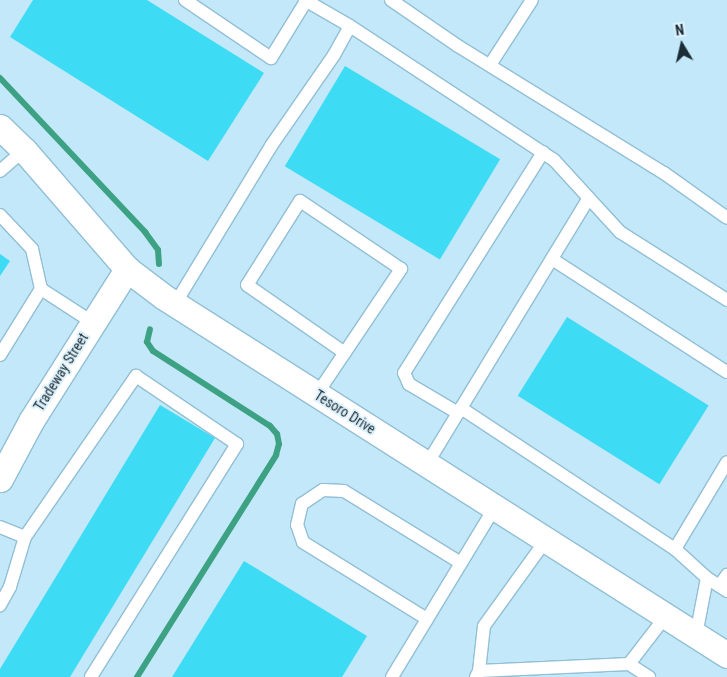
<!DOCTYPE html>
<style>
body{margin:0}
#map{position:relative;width:727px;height:677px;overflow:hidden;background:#c3e8fa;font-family:"Roboto Condensed",sans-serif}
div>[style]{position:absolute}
.stream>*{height:6px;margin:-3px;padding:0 3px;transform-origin:3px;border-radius:3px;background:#3da183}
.building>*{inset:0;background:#3ddcf4;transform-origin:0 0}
.roads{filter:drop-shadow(1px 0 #92bfd5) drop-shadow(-1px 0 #92bfd5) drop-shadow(0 1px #92bfd5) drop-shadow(0 -1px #92bfd5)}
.lane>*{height:12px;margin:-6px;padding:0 6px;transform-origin:6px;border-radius:6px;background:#fff}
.street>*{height:25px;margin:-12.5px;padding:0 12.5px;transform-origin:12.5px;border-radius:12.5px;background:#fff}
span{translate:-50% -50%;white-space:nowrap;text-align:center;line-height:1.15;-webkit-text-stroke:4px #dff2fb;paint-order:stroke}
.street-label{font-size:14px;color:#1b2d36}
.north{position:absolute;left:657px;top:20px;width:50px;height:50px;-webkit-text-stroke:4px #dff2fb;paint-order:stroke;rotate:351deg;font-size:14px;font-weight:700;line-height:20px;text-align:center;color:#1b2d36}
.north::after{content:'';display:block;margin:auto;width:18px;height:22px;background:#1b2d36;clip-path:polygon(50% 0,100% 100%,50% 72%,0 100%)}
</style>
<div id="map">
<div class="stream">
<div style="left:0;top:78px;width:212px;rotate:46.7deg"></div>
<div style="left:145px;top:232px;width:22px;rotate:54deg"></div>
<div style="left:158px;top:250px;width:14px;rotate:86deg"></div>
<div style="left:137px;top:677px;width:262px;rotate:-57.9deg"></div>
<div style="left:276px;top:455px;width:11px;rotate:-75deg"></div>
<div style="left:279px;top:444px;width:10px;rotate:-101deg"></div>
<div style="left:277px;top:434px;width:11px;rotate:-131deg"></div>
<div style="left:270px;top:426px;width:139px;rotate:-147.3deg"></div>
<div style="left:153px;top:351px;width:11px;rotate:-124deg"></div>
<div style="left:147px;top:342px;width:13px;rotate:-77deg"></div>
</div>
<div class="building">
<div style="clip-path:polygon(33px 0,147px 0,264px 73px,208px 161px,10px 37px)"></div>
<div style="left:345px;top:66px;width:181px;height:117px;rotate:31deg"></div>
<div style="clip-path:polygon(0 254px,10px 261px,0 276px)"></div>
<div style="left:567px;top:317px;width:167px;height:93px;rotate:32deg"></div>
<div style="clip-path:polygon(160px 405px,215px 438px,70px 677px,0 677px,0 669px)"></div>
<div style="clip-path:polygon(244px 561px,367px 636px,342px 677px,172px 677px)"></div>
</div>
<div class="roads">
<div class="lane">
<div style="left:185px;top:0;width:104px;rotate:34deg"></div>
<div style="left:271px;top:58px;width:67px;rotate:-58.4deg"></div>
<div style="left:391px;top:0;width:81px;rotate:34.5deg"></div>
<div style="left:458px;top:46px;width:242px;rotate:31.7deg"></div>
<div style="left:664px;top:173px;width:77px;rotate:35.5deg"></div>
<div style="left:350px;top:26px;width:244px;rotate:33.3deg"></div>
<div style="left:554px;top:160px;width:98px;rotate:47.5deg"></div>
<div style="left:620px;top:232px;width:127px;rotate:32.4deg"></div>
<div style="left:490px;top:65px;width:77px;rotate:-57.1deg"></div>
<div style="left:0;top:171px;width:32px;rotate:-41deg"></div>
<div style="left:0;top:215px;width:47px;rotate:46.7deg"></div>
<div style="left:32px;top:249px;width:41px;rotate:77.3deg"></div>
<div style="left:552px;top:259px;width:208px;rotate:32.9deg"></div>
<div style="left:175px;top:304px;width:185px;rotate:-58.7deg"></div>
<div style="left:271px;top:146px;width:111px;rotate:-55.3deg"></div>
<div style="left:334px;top:55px;width:33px;rotate:-61deg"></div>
<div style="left:350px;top:26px;width:52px;rotate:-150deg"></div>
<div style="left:0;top:355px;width:78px;rotate:-58.2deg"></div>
<div style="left:41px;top:289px;width:61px;rotate:32.9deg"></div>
<div style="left:317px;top:394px;width:151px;rotate:-56.1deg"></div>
<div style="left:401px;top:269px;width:122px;rotate:-146deg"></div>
<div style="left:300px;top:201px;width:99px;rotate:122.2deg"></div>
<div style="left:247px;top:285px;width:119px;rotate:34.8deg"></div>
<div style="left:461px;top:408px;width:256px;rotate:33.4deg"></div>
<div style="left:675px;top:549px;width:43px;rotate:42.2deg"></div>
<div style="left:707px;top:578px;width:58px;rotate:100.9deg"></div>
<div style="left:458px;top:413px;width:57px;rotate:-149.4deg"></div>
<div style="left:409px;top:384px;width:12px;rotate:-114deg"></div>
<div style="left:404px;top:373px;width:261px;rotate:-57.8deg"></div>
<div style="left:427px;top:464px;width:311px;rotate:-58.7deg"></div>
<div style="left:0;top:527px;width:27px;rotate:22deg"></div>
<div style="left:25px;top:537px;width:52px;rotate:106.7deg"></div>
<div style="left:10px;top:587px;width:21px;rotate:119deg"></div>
<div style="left:25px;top:537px;width:196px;rotate:-55.4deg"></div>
<div style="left:136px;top:376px;width:122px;rotate:34deg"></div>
<div style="left:237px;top:444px;width:275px;rotate:122.1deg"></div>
<div style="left:675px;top:549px;width:101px;rotate:-59.1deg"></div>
<div style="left:707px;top:578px;width:24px;rotate:33deg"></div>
<div style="left:719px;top:586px;width:14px;rotate:-54deg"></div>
<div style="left:427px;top:619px;width:146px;rotate:-148.2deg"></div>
<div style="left:303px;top:542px;width:18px;rotate:-109deg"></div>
<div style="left:297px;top:525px;width:22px;rotate:-77deg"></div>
<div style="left:302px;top:504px;width:25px;rotate:-34deg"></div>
<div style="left:323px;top:490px;width:21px;rotate:3deg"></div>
<div style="left:344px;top:491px;width:137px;rotate:31.6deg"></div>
<div style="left:629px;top:664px;width:61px;rotate:-52.4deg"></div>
<div style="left:479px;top:671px;width:45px;rotate:-83.7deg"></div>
<div style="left:484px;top:626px;width:106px;rotate:-54.2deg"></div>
<div style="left:392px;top:677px;width:199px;rotate:-58.8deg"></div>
<div style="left:476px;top:677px;width:7px;rotate:-63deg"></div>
<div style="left:479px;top:671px;width:150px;rotate:-2.7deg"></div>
<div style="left:629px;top:664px;width:24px;rotate:33deg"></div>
</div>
<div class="street">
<div style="left:0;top:127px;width:33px;rotate:44deg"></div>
<div style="left:24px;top:150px;width:157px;rotate:49.1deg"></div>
<div style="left:127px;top:269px;width:46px;rotate:37.1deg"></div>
<div style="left:164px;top:297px;width:667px;rotate:32.45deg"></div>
<div style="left:0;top:479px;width:66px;rotate:-61.9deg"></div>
<div style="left:31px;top:421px;width:180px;rotate:-57.7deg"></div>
</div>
</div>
<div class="street-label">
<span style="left:61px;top:372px;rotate:-58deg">Tradeway Street</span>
<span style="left:345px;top:412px;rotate:32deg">Tesoro Drive</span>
</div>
<div class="north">N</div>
</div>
